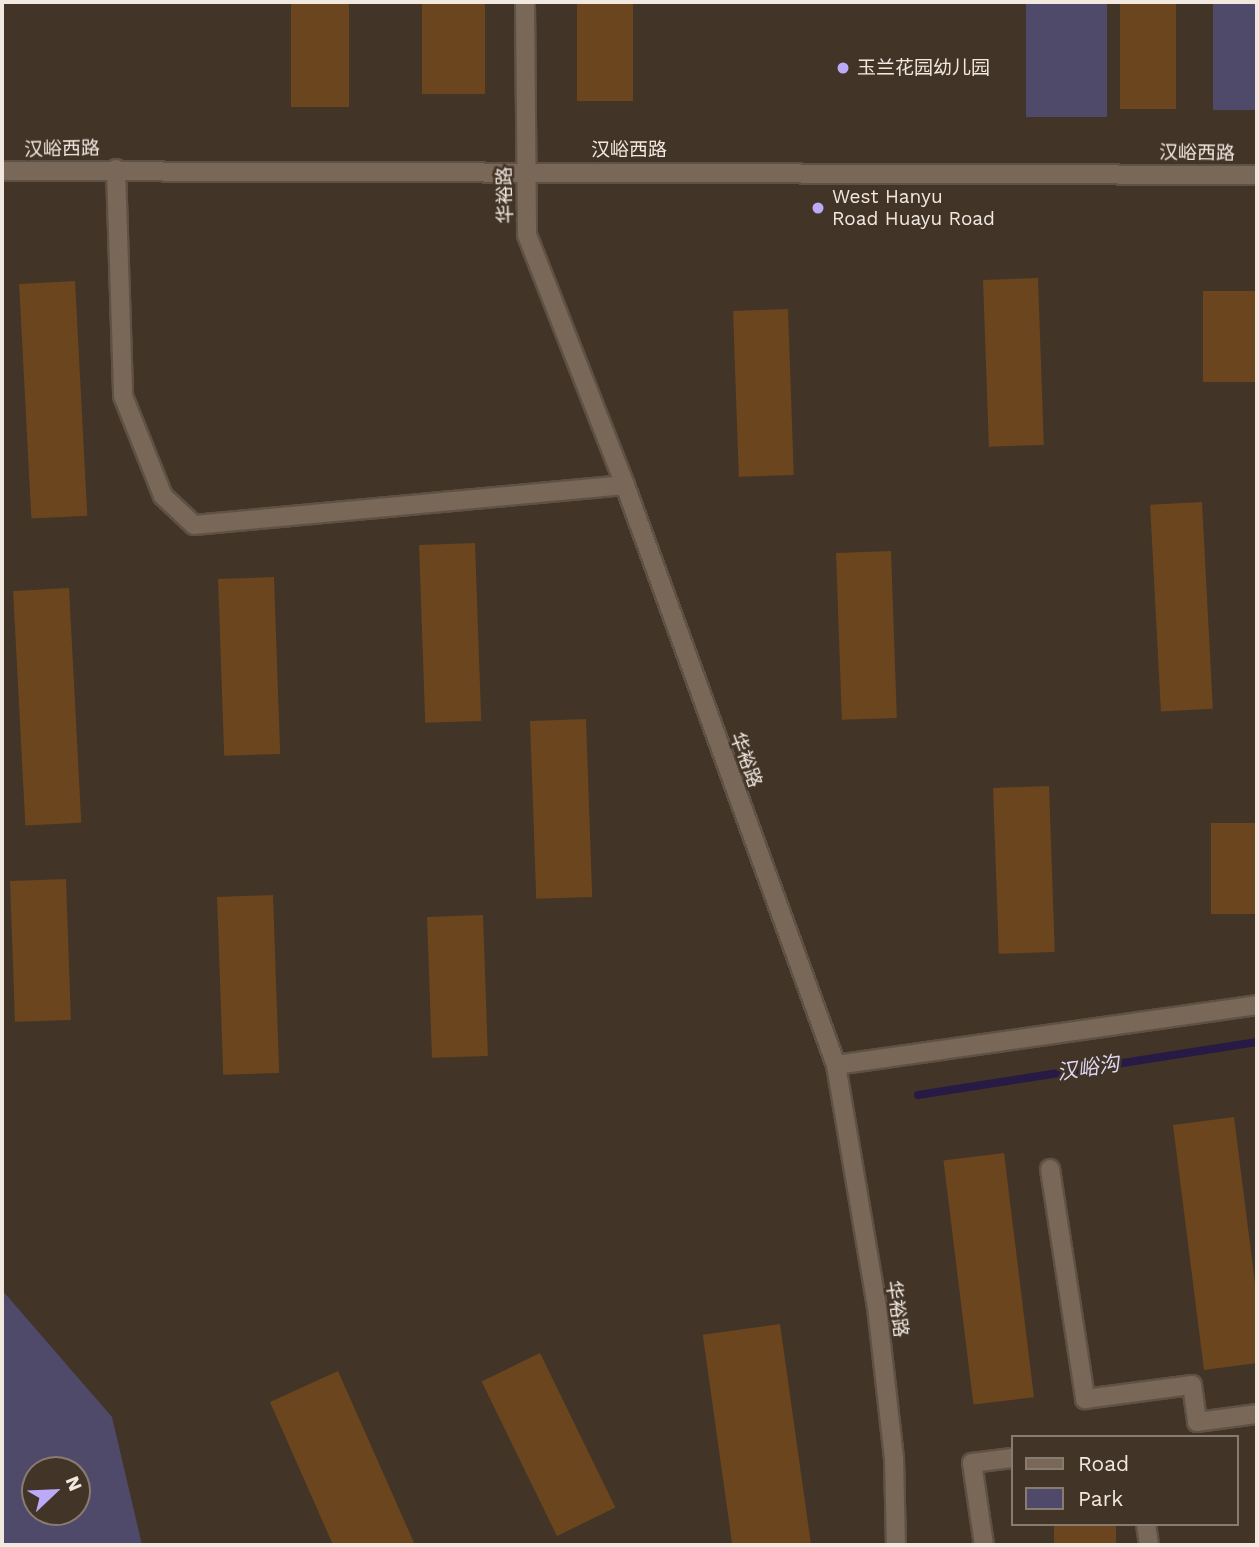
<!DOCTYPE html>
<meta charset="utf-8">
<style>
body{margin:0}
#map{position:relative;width:1259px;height:1547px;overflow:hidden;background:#423427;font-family:"Work Sans","Noto Sans SC",sans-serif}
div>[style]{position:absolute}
.green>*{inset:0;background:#504a6a;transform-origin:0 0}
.stream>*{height:8px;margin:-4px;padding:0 4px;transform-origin:4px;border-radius:4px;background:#271b45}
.building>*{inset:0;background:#6b451d;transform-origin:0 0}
.roads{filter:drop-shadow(2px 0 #5e5145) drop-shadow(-2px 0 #5e5145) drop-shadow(0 2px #5e5145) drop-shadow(0 -2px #5e5145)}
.minor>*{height:18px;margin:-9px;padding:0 9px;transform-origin:9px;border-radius:9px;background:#796757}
.dots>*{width:19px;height:19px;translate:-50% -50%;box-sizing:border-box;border:4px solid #423427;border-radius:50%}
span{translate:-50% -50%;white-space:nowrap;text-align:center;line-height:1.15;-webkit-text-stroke:5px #423427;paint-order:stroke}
.poi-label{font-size:19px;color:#f1e8e0}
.left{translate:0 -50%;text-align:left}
.street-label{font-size:19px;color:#f1e8e0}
.water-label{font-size:21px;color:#ddd8f7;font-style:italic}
.frame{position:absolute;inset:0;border:4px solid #f1e8e0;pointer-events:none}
.legend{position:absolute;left:1011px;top:1435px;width:228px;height:91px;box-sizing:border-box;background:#423427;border:2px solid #887c71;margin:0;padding:9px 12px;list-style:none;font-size:21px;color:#f1e8e0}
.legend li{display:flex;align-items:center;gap:14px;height:35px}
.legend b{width:35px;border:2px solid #887c71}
.north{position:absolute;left:21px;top:1456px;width:70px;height:70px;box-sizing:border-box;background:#423427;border:2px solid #887c71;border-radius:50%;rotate:67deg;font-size:19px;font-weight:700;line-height:28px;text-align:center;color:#f1e8e0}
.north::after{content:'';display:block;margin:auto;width:24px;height:32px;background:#baaaf7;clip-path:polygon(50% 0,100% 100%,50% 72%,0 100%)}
</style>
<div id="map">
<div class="green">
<div style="left:1026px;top:2px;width:81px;height:115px"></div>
<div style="left:1213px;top:2px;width:44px;height:108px"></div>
<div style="clip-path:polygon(evenodd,2px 1290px,112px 1417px,142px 1545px,2px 1545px,2px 1290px,35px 1470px,77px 1470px,77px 1512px,35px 1512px,35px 1470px)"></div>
</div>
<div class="stream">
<div style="left:918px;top:1095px;width:343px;rotate:-8.9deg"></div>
</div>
<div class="building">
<div style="left:291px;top:2px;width:58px;height:105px"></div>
<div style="left:422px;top:2px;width:63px;height:92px"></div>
<div style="left:577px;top:2px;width:56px;height:99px"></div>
<div style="left:1120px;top:2px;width:56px;height:107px"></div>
<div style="left:1038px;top:278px;width:167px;height:55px;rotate:88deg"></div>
<div style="left:75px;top:281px;width:235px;height:56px;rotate:87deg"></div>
<div style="left:1257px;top:291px;width:91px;height:54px;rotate:90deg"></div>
<div style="left:788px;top:309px;width:166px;height:55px;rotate:88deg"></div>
<div style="left:1202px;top:502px;width:207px;height:52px;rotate:87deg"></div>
<div style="left:475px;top:543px;width:178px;height:56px;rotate:88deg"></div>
<div style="left:891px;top:551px;width:167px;height:55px;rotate:88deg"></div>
<div style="left:274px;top:577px;width:177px;height:56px;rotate:88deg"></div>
<div style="left:69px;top:588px;width:235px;height:56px;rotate:87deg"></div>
<div style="left:586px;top:719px;width:178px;height:56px;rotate:88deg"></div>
<div style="left:1049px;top:786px;width:166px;height:56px;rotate:88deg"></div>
<div style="left:1257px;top:823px;width:91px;height:46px;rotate:90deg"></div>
<div style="left:66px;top:879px;width:141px;height:56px;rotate:88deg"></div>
<div style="left:273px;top:895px;width:178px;height:56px;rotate:88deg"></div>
<div style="left:483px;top:915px;width:141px;height:56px;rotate:88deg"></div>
<div style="clip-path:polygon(1234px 1117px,1257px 1299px,1257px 1363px,1204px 1370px,1173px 1125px)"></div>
<div style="left:1004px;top:1153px;width:246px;height:61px;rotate:83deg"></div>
<div style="left:780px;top:1324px;width:223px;height:78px;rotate:82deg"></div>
<div style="left:540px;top:1353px;width:172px;height:65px;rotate:64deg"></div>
<div style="clip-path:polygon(338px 1371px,415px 1545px,333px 1545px,270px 1402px)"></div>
<div style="left:1054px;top:1524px;width:62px;height:21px"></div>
</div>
<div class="roads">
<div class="minor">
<div style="left:525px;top:2px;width:233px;rotate:89.5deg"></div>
<div style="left:527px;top:235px;width:269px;rotate:68.6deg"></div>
<div style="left:625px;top:485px;width:617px;rotate:70.01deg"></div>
<div style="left:836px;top:1065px;width:245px;rotate:80.4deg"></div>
<div style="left:877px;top:1307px;width:152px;rotate:83.6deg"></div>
<div style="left:894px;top:1458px;width:87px;rotate:88.7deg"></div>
<div style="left:116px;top:169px;width:227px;rotate:88.2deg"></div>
<div style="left:123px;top:396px;width:108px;rotate:68.2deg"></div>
<div style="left:163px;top:496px;width:42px;rotate:43.1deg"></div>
<div style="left:194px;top:525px;width:433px;rotate:-5.3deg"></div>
<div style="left:2px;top:171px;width:1255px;rotate:0.18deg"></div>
<div style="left:836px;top:1065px;width:425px;rotate:-8.1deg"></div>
<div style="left:1050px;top:1169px;width:233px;rotate:81.3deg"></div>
<div style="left:1085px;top:1399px;width:108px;rotate:-7.5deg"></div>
<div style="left:1192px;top:1385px;width:37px;rotate:82deg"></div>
<div style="left:1197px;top:1422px;width:61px;rotate:-7.6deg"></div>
<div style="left:1146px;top:1524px;width:21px;rotate:82deg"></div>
<div style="left:984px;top:1545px;width:83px;rotate:-98.3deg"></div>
<div style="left:972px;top:1463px;width:40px;rotate:-7.1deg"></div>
</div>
</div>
<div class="dots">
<div style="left:843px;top:68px;background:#baaaf7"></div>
<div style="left:818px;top:208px;background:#baaaf7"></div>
</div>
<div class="poi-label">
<span class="left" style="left:857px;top:68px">玉兰花园幼儿园</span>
<span class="left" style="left:832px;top:208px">West Hanyu<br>Road Huayu Road</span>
</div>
<div class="street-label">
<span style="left:62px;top:149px;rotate:-1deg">汉峪西路</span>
<span style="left:629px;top:150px">汉峪西路</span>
<span style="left:1197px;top:153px;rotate:1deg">汉峪西路</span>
<span style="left:505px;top:195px;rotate:-91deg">华裕路</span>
<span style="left:746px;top:760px;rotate:70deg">华裕路</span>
<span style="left:897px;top:1309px;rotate:82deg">华裕路</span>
</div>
<div class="water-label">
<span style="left:1088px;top:1068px;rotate:-9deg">汉峪沟</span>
</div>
<div class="frame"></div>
<ul class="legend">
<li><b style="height:9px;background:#796757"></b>Road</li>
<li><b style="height:19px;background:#504a6a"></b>Park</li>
</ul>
<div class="north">N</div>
</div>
